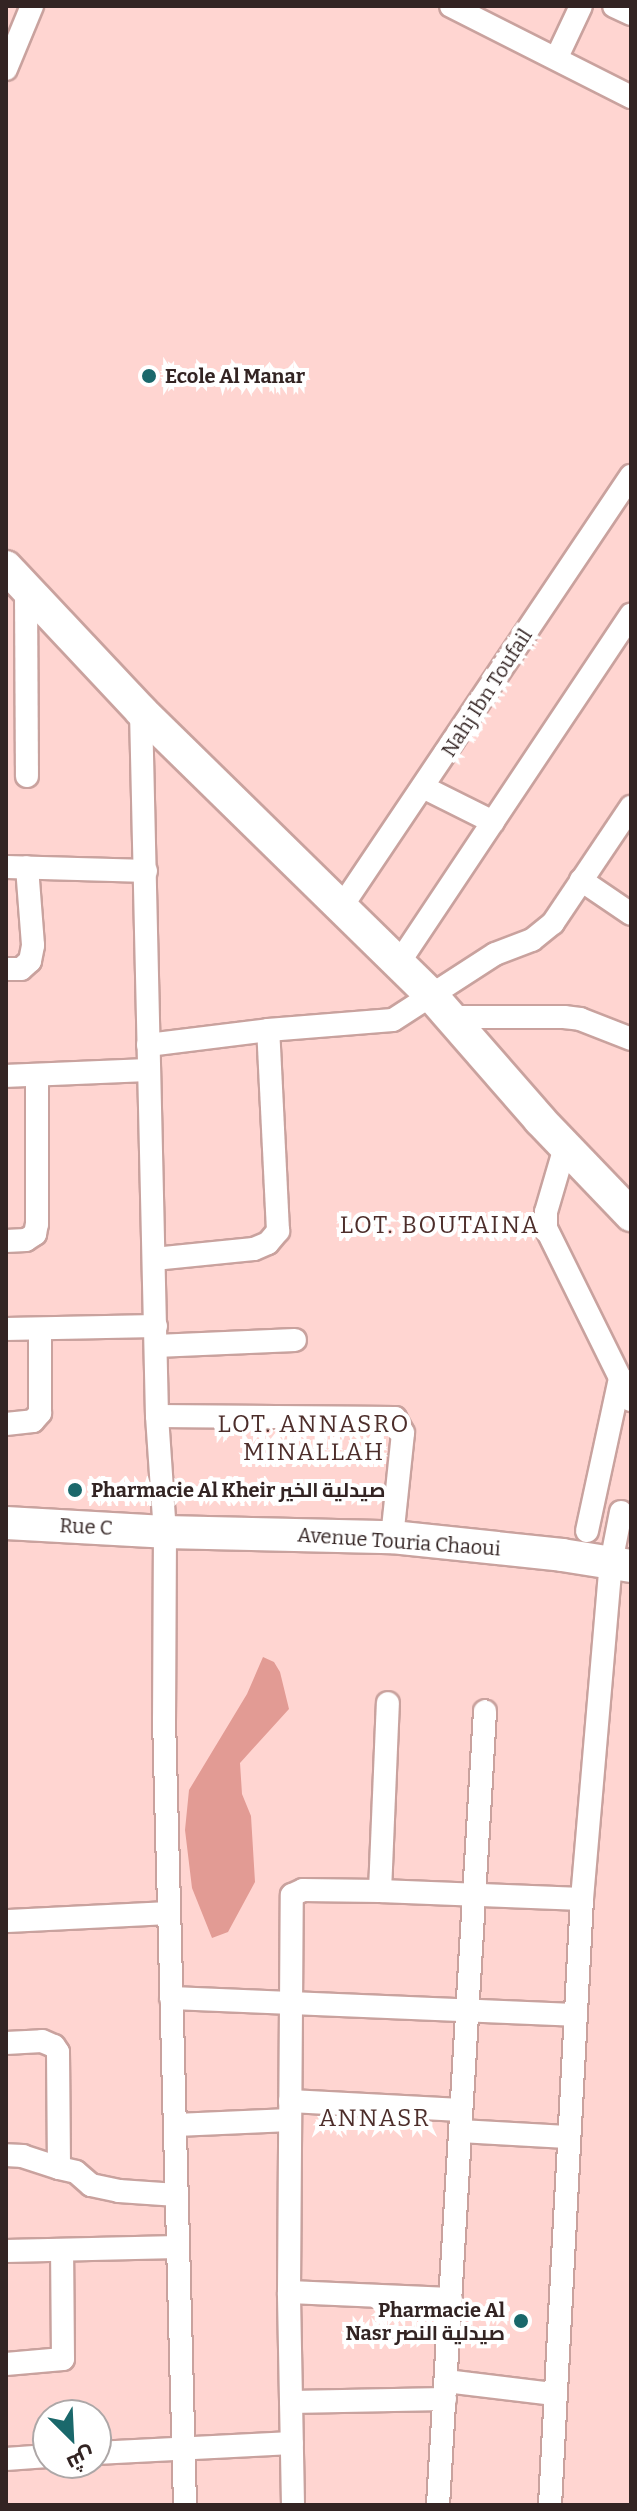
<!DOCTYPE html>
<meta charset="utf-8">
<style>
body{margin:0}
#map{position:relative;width:637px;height:2511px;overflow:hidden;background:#ffd5d1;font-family:Bitter,Cairo,serif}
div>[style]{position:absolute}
.green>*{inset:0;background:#e29b94}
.roads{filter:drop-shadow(2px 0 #c9a29e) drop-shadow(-2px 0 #c9a29e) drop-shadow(0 2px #c9a29e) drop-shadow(0 -2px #c9a29e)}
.street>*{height:22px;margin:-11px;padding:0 11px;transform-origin:11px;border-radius:11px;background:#fff}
.secondary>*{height:32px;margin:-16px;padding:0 16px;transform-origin:16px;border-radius:16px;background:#fff}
.dots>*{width:22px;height:22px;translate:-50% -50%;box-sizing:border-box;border:4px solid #fff;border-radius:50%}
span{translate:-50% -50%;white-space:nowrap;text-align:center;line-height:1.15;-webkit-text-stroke:8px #fff;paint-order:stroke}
.poi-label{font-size:20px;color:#332423;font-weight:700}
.left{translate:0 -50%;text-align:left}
.right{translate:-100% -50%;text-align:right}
.street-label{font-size:20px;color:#332423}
.quarter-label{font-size:24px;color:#4d2e2b;letter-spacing:2px}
.frame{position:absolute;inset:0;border:8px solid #332423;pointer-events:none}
.north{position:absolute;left:32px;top:2399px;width:80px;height:80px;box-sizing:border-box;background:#fff;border:2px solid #ada7a7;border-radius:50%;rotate:156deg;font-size:22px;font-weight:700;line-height:32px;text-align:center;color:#332423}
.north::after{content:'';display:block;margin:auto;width:28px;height:36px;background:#1a686b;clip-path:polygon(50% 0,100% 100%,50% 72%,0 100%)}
</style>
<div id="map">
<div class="green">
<div style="clip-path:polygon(263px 1657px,274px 1662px,280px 1672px,289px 1709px,240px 1763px,242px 1794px,251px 1816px,255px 1882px,228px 1932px,212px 1938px,192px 1888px,185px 1830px,189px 1790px,247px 1694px)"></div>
</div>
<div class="roads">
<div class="street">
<div style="left:451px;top:6px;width:202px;rotate:26.8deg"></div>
<div style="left:614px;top:6px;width:19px;rotate:25deg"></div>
<div style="left:557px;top:57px;width:56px;rotate:-64.8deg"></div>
<div style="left:6px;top:69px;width:68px;rotate:-67.6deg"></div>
<div style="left:26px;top:591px;width:185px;rotate:89.7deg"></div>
<div style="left:141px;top:711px;width:705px;rotate:88.7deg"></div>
<div style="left:157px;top:1416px;width:116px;rotate:86.1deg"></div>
<div style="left:165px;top:1532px;width:187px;rotate:90.3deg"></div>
<div style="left:164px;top:1719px;width:786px;rotate:88.47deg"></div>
<div style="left:425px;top:788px;width:76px;rotate:26.6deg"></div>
<div style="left:6px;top:867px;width:140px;rotate:1.6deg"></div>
<div style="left:581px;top:880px;width:60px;rotate:34.2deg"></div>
<div style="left:340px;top:909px;width:522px;rotate:-56.1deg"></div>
<div style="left:398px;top:964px;width:420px;rotate:-56.3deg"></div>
<div style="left:6px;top:969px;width:15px"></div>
<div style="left:21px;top:969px;width:12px;rotate:-42deg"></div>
<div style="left:30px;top:961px;width:16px;rotate:-79deg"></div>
<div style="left:33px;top:945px;width:78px;rotate:-94.4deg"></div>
<div style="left:452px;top:1017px;width:112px"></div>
<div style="left:564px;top:1017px;width:16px;rotate:7deg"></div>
<div style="left:580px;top:1019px;width:55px;rotate:21.4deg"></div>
<div style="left:148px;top:1045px;width:121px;rotate:-7.1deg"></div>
<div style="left:268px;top:1030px;width:125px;rotate:-4.6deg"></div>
<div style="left:393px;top:1020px;width:121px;rotate:-32.9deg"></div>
<div style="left:495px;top:954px;width:40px;rotate:-21deg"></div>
<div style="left:532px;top:940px;width:27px;rotate:-39deg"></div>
<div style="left:553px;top:923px;width:140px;rotate:-56.1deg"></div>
<div style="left:6px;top:1076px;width:143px;rotate:-2.4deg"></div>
<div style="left:565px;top:1147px;width:68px;rotate:106.3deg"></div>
<div style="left:546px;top:1212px;width:16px;rotate:90deg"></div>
<div style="left:546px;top:1228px;width:192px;rotate:63.7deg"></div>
<div style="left:6px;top:1241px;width:20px;rotate:-3deg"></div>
<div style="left:26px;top:1240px;width:11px;rotate:-34deg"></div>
<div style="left:35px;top:1234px;width:10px;rotate:-79deg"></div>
<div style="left:37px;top:1224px;width:149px;rotate:-90deg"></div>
<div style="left:154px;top:1259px;width:100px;rotate:-5.7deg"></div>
<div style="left:254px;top:1249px;width:15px;rotate:-23deg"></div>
<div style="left:268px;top:1243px;width:16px;rotate:-50deg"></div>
<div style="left:278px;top:1231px;width:201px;rotate:-92.8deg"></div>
<div style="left:6px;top:1329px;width:150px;rotate:-1.1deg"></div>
<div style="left:156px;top:1346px;width:139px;rotate:-2.5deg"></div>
<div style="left:157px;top:1416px;width:238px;rotate:0.5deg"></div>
<div style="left:395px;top:1418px;width:17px;rotate:62deg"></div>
<div style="left:403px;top:1433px;width:105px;rotate:96deg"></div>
<div style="left:6px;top:1424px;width:27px;rotate:-6deg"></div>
<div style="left:33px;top:1421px;width:11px;rotate:-49deg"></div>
<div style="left:40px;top:1413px;width:83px;rotate:-90deg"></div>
<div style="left:587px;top:1531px;width:157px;rotate:-77.8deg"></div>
<div style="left:380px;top:1891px;width:188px;rotate:-87.6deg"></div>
<div style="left:6px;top:1921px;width:162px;rotate:-2.8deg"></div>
<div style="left:171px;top:1998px;width:404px;rotate:2.4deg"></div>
<div style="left:6px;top:2043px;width:36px;rotate:-3deg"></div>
<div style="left:42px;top:2041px;width:13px;rotate:23deg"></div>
<div style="left:54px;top:2046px;width:7px;rotate:56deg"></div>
<div style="left:58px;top:2052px;width:116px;rotate:89.5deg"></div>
<div style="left:59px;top:2168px;width:38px;rotate:-162deg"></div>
<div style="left:23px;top:2156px;width:17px;rotate:-177deg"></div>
<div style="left:290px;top:2101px;width:171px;rotate:3deg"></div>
<div style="left:176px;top:2125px;width:114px;rotate:-2.5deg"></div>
<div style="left:460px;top:2131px;width:107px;rotate:3.2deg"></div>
<div style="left:59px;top:2168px;width:17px;rotate:13deg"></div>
<div style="left:76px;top:2172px;width:20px;rotate:41deg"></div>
<div style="left:91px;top:2185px;width:29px;rotate:12deg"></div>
<div style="left:119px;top:2191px;width:58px;rotate:3.9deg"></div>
<div style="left:6px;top:2251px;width:172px;rotate:-1.3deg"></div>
<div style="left:289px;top:2292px;width:162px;rotate:2.5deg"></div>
<div style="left:6px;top:2364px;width:57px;rotate:-5deg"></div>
<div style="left:63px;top:2359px;width:109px;rotate:-90.5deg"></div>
<div style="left:446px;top:2381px;width:109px;rotate:6.9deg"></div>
<div style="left:291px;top:2402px;width:154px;rotate:-1.1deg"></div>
<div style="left:96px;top:2453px;width:196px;rotate:-2.9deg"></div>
<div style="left:6px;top:2459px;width:42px;rotate:-4.1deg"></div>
<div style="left:293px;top:2505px;width:213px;rotate:-91.1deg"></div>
<div style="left:289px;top:2292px;width:397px;rotate:-89.6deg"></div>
<div style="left:292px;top:1895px;width:12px;rotate:-24deg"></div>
<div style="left:303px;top:1890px;width:77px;rotate:0.7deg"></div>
<div style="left:380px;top:1891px;width:202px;rotate:2.3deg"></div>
<div style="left:438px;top:2505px;width:795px;rotate:-86.61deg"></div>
<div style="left:550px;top:2505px;width:607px;rotate:-86.98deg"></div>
<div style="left:582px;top:1899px;width:337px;rotate:-85.1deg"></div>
<div style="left:611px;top:1563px;width:52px;rotate:-78.9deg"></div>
</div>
<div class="secondary">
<div style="left:6px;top:567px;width:197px;rotate:46.8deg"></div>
<div style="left:141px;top:711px;width:407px;rotate:44.4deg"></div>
<div style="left:432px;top:996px;width:164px;rotate:48.9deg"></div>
<div style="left:540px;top:1120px;width:132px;rotate:46.2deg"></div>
<div style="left:6px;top:1523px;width:159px;rotate:3.2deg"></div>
<div style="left:165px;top:1532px;width:227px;rotate:1.3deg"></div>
<div style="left:392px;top:1537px;width:171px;rotate:6deg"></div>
<div style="left:562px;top:1555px;width:70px;rotate:9.1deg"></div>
</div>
</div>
<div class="dots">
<div style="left:149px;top:376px;background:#1a686b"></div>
<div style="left:75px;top:1490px;background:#1a686b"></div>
<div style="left:521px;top:2321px;background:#1a686b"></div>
</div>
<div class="poi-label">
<span class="left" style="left:165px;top:376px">Ecole Al Manar</span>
<span class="left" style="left:91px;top:1490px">Pharmacie Al Kheir صيدلية الخير</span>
<span class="right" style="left:505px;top:2322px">Pharmacie Al<br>Nasr صيدلية النصر</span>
</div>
<div class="street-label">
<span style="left:487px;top:693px;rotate:-57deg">Nahj Ibn Toufail</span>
<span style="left:86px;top:1527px;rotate:3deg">Rue C</span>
<span style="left:399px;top:1542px;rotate:4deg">Avenue Touria Chaoui</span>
</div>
<div class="quarter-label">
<span style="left:440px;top:1226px">LOT. BOUTAINA</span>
<span style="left:314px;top:1439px">LOT. ANNASRO<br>MINALLAH</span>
<span style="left:375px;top:2119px">ANNASR</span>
</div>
<div class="frame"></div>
<div class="north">ش</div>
</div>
